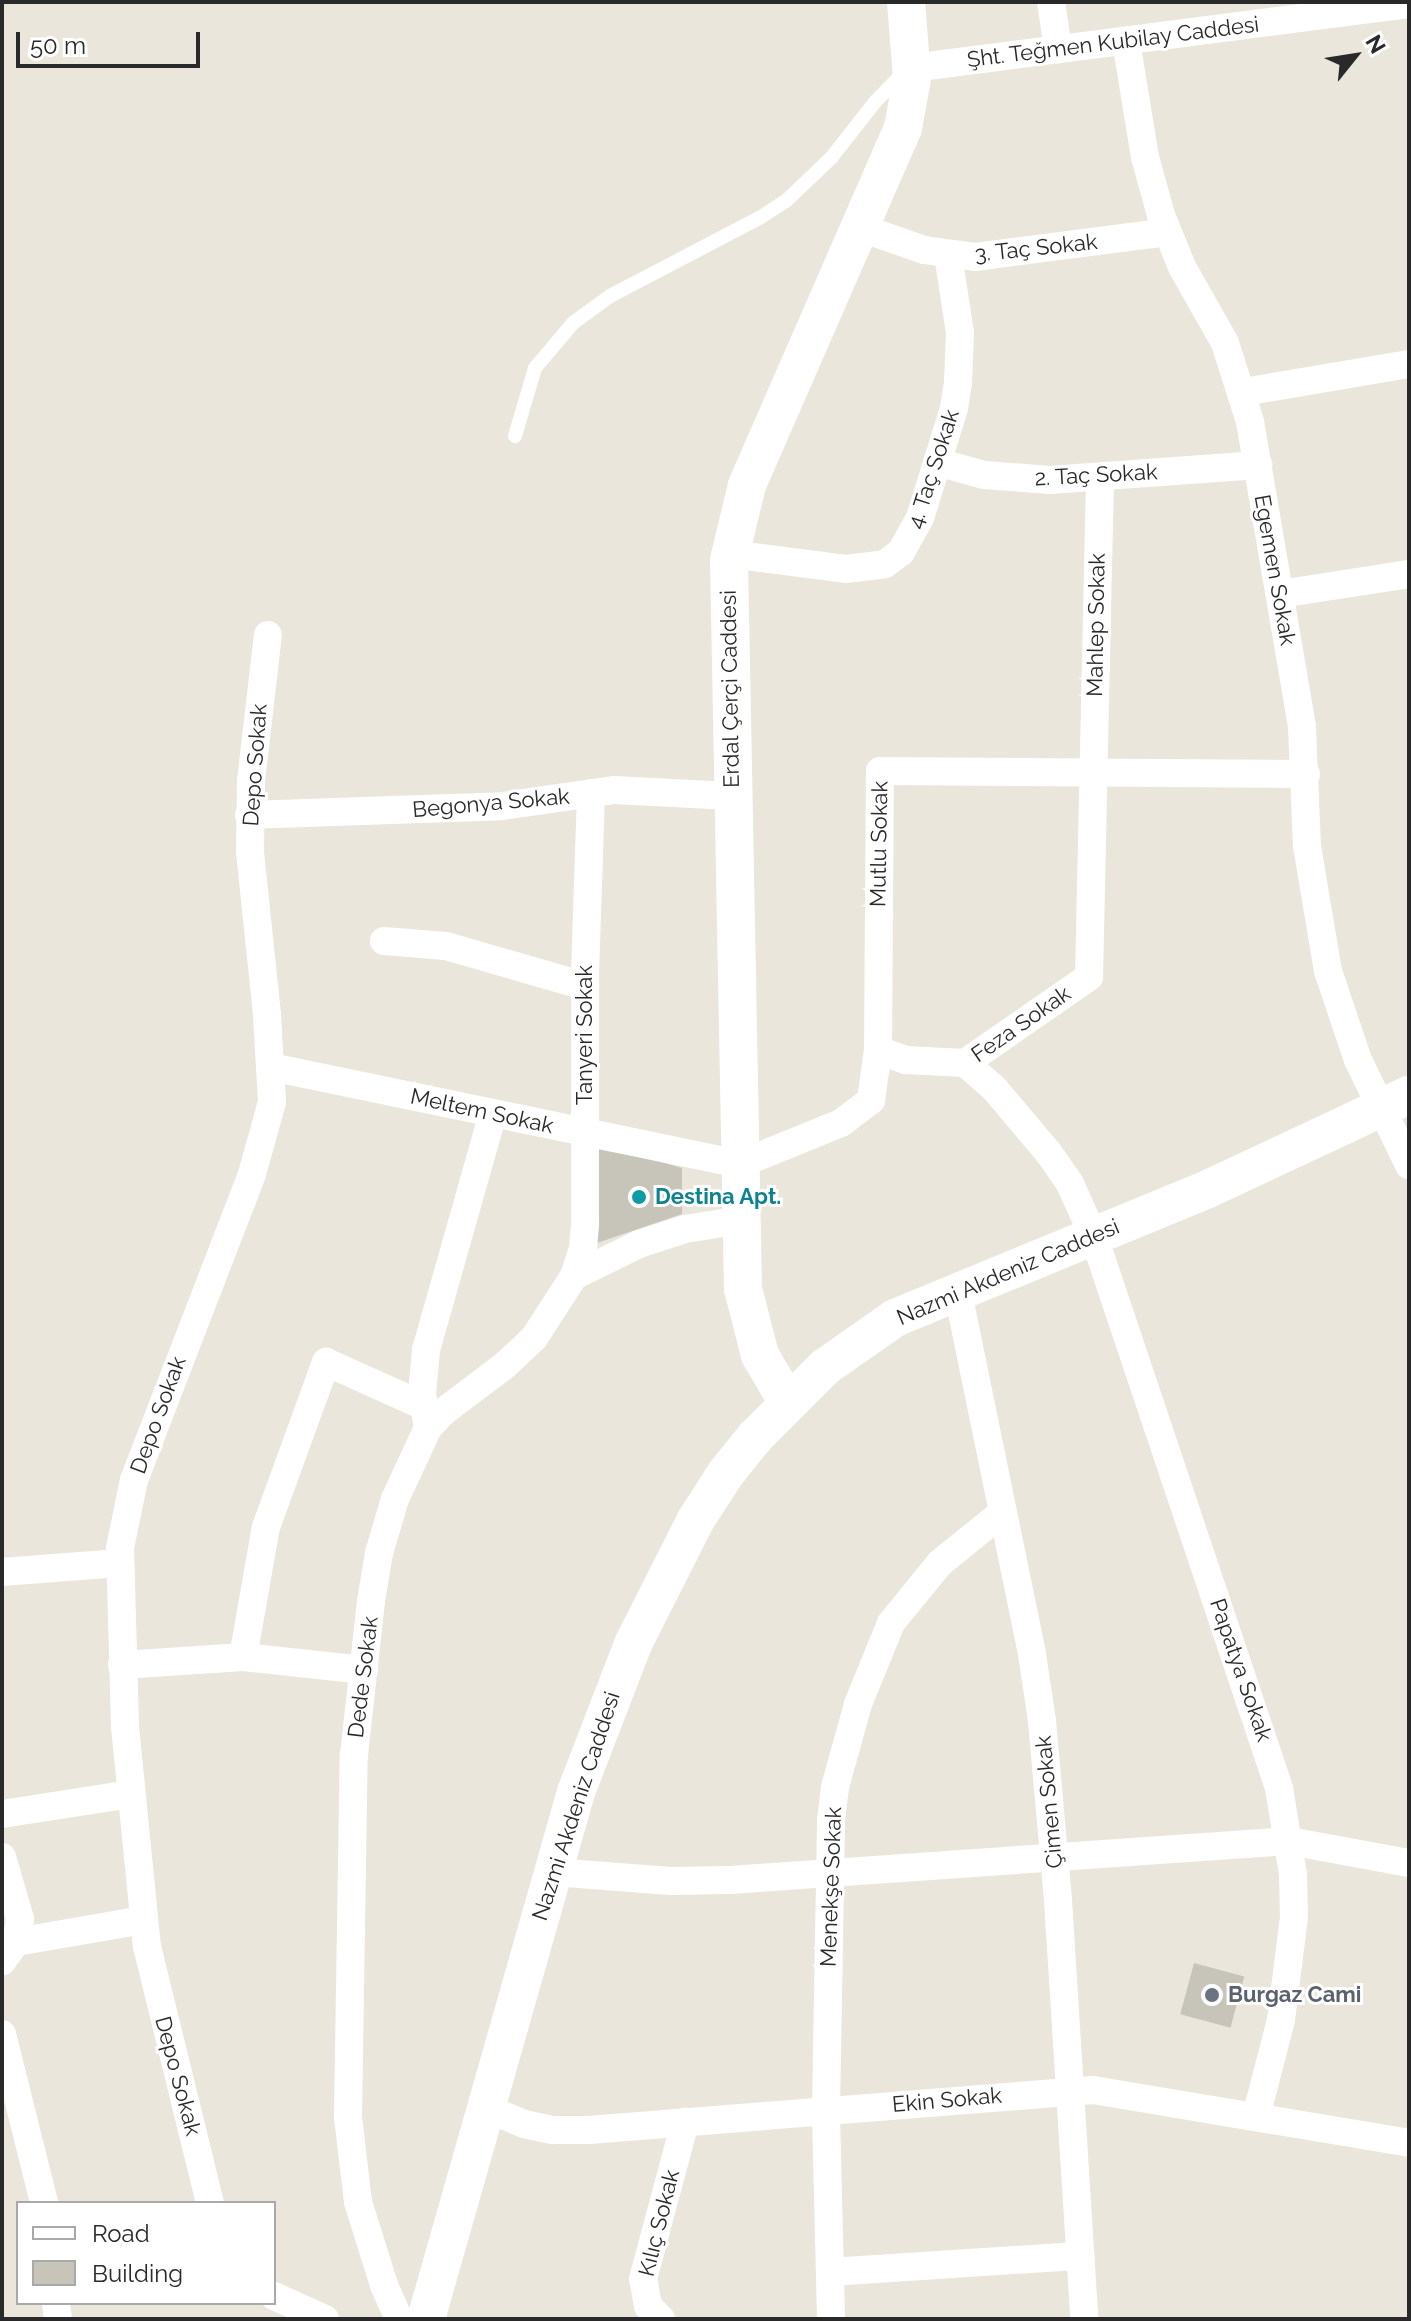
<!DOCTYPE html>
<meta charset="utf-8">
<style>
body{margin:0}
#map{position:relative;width:1411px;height:2321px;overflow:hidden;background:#ebe6dc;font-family:Raleway,sans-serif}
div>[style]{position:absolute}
.building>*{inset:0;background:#c7c4ba;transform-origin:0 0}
.lane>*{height:14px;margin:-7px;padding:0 7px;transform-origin:7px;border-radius:7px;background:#fff}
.street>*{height:28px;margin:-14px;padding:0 14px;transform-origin:14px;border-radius:14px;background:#fff}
.secondary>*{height:38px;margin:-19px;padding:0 19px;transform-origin:19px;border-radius:19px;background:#fff}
.dots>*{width:22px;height:22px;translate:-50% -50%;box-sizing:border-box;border:4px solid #fff;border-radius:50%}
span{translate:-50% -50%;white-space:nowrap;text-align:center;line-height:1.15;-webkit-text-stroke:6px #fff;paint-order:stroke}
.street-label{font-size:22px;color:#292929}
.culture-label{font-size:22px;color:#0d838f;font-weight:700}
.left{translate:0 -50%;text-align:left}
.worship-label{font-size:22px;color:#5b616d;font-weight:700}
.frame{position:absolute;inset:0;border:4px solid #292929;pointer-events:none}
.legend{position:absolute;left:16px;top:2201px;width:260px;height:104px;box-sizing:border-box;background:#fff;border:2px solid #a9a9a9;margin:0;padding:10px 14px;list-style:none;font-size:24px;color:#292929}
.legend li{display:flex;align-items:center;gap:16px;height:40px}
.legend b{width:40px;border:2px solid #a9a9a9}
.north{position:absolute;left:1315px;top:16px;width:80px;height:80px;-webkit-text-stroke:6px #fff;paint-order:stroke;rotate:60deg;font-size:22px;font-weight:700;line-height:32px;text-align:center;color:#292929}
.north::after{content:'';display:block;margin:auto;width:28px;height:36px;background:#292929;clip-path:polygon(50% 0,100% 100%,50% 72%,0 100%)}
.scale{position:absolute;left:16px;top:32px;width:184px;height:36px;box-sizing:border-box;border:4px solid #292929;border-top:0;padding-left:10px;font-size:24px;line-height:28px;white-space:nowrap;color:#292929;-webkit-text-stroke:6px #fff;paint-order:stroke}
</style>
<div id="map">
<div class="building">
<div style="clip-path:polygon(596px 1144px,682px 1168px,682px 1214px,594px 1244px)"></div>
<div style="left:1194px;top:1963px;width:52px;height:53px;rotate:15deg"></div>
</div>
<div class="lane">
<div style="left:515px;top:436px;width:71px;rotate:-73.6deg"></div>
<div style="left:535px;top:368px;width:59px;rotate:-49.8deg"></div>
<div style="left:573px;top:323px;width:46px;rotate:-36.1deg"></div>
<div style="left:610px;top:296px;width:170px;rotate:-27.6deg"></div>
<div style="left:761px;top:217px;width:31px;rotate:-33deg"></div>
<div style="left:787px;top:200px;width:61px;rotate:-43.7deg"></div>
<div style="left:831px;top:158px;width:71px;rotate:-51.8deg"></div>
<div style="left:875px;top:102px;width:42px;rotate:-46deg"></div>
</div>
<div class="street">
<div style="left:1051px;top:2px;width:48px;rotate:81.5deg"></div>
<div style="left:1126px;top:41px;width:118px;rotate:80.7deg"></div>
<div style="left:1145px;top:157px;width:60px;rotate:74.6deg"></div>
<div style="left:1161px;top:215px;width:56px;rotate:68deg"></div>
<div style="left:1182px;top:267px;width:87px;rotate:60.5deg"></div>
<div style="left:1225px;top:343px;width:83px;rotate:72.4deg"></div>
<div style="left:1250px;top:422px;width:309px;rotate:80.3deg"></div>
<div style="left:1302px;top:727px;width:119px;rotate:87.6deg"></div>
<div style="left:1307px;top:846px;width:127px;rotate:80.5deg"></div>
<div style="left:1328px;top:971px;width:94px;rotate:71.4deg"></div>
<div style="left:1358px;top:1060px;width:117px;rotate:64.1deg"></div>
<div style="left:912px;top:68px;width:501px;rotate:-7.34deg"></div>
<div style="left:861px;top:228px;width:67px;rotate:19.2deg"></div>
<div style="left:924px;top:250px;width:51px;rotate:7.8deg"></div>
<div style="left:975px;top:257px;width:194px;rotate:-7.4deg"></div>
<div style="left:1243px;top:392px;width:168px;rotate:-9.6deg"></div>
<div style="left:937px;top:462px;width:49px;rotate:15.5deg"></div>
<div style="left:984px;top:475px;width:66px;rotate:4.3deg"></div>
<div style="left:1050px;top:480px;width:209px;rotate:-4.1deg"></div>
<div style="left:1100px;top:477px;width:500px;rotate:91.26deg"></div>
<div style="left:1089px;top:977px;width:151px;rotate:145.3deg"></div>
<div style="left:965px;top:1063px;width:37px;rotate:41deg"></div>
<div style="left:993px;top:1087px;width:85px;rotate:49.8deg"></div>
<div style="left:1048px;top:1152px;width:39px;rotate:55deg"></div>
<div style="left:1070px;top:1184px;width:58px;rotate:65.6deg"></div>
<div style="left:1094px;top:1237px;width:581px;rotate:71.44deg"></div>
<div style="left:1279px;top:1788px;width:87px;rotate:80.8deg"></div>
<div style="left:1293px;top:1874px;width:43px;rotate:88.7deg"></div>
<div style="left:1294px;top:1917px;width:104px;rotate:97.2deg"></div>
<div style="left:1281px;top:2020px;width:100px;rotate:104.5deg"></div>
<div style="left:731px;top:554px;width:116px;rotate:7.4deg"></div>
<div style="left:846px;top:569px;width:39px;rotate:-7deg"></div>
<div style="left:885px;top:564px;width:20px;rotate:-37deg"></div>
<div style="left:901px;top:552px;width:39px;rotate:-61deg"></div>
<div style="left:920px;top:518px;width:115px;rotate:-72.8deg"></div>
<div style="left:954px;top:408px;width:26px;rotate:-81deg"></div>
<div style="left:958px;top:382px;width:49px;rotate:-87.7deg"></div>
<div style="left:960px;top:333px;width:79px;rotate:-98.7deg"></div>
<div style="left:1280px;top:594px;width:131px;rotate:-8.8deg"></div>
<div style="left:249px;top:815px;width:253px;rotate:-2deg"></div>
<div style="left:502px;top:806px;width:113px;rotate:-8.1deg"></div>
<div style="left:614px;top:790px;width:118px;rotate:2.9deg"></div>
<div style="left:384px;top:941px;width:62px;rotate:4.6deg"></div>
<div style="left:446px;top:946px;width:145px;rotate:16.1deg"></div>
<div style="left:878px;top:1050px;width:30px;rotate:20deg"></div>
<div style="left:906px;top:1060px;width:59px;rotate:2.9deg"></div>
<div style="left:271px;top:1067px;width:479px;rotate:11.7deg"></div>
<div style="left:740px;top:1164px;width:109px;rotate:-22.1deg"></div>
<div style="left:841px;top:1123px;width:38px;rotate:-37deg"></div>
<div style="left:871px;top:1100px;width:50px;rotate:-82deg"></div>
<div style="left:878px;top:1050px;width:279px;rotate:-89.6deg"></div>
<div style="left:880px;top:771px;width:426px;rotate:0.4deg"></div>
<div style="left:574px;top:1276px;width:29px;rotate:-72deg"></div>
<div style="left:583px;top:1248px;width:25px;rotate:-85deg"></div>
<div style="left:585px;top:1223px;width:249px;rotate:-90deg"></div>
<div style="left:585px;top:974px;width:181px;rotate:-88.1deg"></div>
<div style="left:958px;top:1293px;width:369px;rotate:78.4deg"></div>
<div style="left:1032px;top:1654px;width:68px;rotate:81.5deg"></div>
<div style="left:1042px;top:1721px;width:180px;rotate:84.9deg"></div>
<div style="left:1058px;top:1900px;width:420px;rotate:86.4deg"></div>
<div style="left:427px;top:1422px;width:28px;rotate:-100deg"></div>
<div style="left:422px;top:1394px;width:44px;rotate:-84.8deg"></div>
<div style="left:426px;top:1350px;width:246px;rotate:-74.2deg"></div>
<div style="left:2px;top:1572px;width:118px;rotate:-4.4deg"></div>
<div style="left:243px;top:1657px;width:132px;rotate:-80deg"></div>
<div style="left:266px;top:1527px;width:176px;rotate:-70deg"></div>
<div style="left:326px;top:1362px;width:107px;rotate:24.2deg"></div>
<div style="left:122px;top:1665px;width:121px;rotate:-3.8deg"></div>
<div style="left:243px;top:1657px;width:122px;rotate:6.1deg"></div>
<div style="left:2px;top:1814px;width:131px;rotate:-8.8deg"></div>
<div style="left:2px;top:1857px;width:65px;rotate:73.8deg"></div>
<div style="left:20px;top:1919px;width:23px;rotate:100deg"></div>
<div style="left:16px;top:1942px;width:24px;rotate:126deg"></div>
<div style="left:553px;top:1872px;width:118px;rotate:4.4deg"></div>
<div style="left:671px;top:1881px;width:59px;rotate:-1deg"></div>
<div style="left:730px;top:1880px;width:560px;rotate:-3.99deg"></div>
<div style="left:1289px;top:1841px;width:122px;rotate:10.4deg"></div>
<div style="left:16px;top:1942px;width:130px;rotate:-9.8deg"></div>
<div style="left:2px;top:2034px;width:174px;rotate:76deg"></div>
<div style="left:486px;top:2108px;width:41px;rotate:22.8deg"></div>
<div style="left:524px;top:2124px;width:30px;rotate:12deg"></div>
<div style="left:553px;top:2130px;width:36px"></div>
<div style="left:589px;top:2130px;width:506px;rotate:-4.54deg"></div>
<div style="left:1093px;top:2090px;width:320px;rotate:9.5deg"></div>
<div style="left:210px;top:2203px;width:264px;rotate:-103.8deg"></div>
<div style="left:147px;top:1947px;width:222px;rotate:-95.7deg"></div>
<div style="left:125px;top:1726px;width:178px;rotate:-91.6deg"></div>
<div style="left:120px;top:1548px;width:69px;rotate:-78.4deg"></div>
<div style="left:134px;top:1480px;width:328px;rotate:-68.9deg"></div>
<div style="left:252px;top:1174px;width:75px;rotate:-74.5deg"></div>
<div style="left:272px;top:1102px;width:88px;rotate:-93.3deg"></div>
<div style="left:267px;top:1014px;width:164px;rotate:-96deg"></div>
<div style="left:250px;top:851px;width:70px;rotate:-89.2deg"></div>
<div style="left:251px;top:781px;width:147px;rotate:-83.4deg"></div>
<div style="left:830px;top:2272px;width:251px;rotate:-3.7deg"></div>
<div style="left:274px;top:2296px;width:56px;rotate:24.3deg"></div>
<div style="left:56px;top:2303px;width:16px;rotate:83deg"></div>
<div style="left:399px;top:2319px;width:37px;rotate:-114deg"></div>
<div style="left:384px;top:2285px;width:87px;rotate:-107.4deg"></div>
<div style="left:358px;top:2202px;width:86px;rotate:-96.7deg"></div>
<div style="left:348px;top:2117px;width:362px;rotate:-89.1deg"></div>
<div style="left:354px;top:1755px;width:155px;rotate:-83.7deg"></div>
<div style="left:371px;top:1601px;width:49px;rotate:-80.5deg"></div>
<div style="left:379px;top:1553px;width:56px;rotate:-73.5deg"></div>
<div style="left:395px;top:1499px;width:78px;rotate:-65.1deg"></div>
<div style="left:428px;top:1428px;width:22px;rotate:-47deg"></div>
<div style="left:443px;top:1412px;width:76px;rotate:-37deg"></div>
<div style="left:504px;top:1366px;width:41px;rotate:-43deg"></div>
<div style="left:534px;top:1338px;width:74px;rotate:-57.2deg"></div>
<div style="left:574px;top:1276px;width:72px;rotate:-26.2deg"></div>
<div style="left:639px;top:1244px;width:48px;rotate:-18.1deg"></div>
<div style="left:685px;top:1229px;width:58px;rotate:-9deg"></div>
<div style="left:661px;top:2319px;width:18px;rotate:-135deg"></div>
<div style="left:648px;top:2306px;width:27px;rotate:-100deg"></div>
<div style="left:643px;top:2279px;width:163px;rotate:-75deg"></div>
<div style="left:831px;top:2319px;width:209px;rotate:-91.4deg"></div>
<div style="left:826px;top:2110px;width:290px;rotate:-89deg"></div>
<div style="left:831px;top:1820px;width:33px;rotate:-83deg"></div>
<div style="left:835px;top:1787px;width:86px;rotate:-74.5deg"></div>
<div style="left:858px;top:1704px;width:87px;rotate:-67.8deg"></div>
<div style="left:891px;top:1623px;width:77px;rotate:-50.8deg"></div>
<div style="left:940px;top:1563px;width:81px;rotate:-39deg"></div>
</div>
<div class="secondary">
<div style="left:788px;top:1403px;width:56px;rotate:-120.3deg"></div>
<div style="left:760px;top:1355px;width:68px;rotate:-104.4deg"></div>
<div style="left:743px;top:1289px;width:729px;rotate:-91.1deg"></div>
<div style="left:729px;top:560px;width:77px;rotate:-76.5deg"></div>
<div style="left:747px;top:485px;width:390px;rotate:-66.4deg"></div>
<div style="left:903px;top:128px;width:51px;rotate:-79.8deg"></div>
<div style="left:912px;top:78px;width:76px;rotate:-94.5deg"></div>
<div style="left:426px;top:2319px;width:548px;rotate:-74.11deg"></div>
<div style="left:576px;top:1792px;width:159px;rotate:-68.9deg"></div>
<div style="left:633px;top:1644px;width:138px;rotate:-63.2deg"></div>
<div style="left:695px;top:1521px;width:57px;rotate:-57.1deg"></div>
<div style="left:726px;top:1473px;width:46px;rotate:-51.1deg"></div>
<div style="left:755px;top:1437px;width:99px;rotate:-45deg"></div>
<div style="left:825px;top:1367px;width:85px;rotate:-35deg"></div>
<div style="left:895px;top:1318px;width:339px;rotate:-22.4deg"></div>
<div style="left:1208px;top:1189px;width:222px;rotate:-25.1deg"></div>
</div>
<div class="dots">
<div style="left:639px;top:1197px;background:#0f9aa8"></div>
<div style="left:1212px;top:1995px;background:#6b7280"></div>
</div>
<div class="street-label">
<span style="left:1113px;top:42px;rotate:-7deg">Şht. Teğmen Kubilay Caddesi</span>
<span style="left:1036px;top:248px;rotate:-6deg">3. Taç Sokak</span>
<span style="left:933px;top:469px;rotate:-72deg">4. Taç Sokak</span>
<span style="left:1096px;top:475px;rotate:-3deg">2. Taç Sokak</span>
<span style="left:1275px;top:570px;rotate:80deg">Egemen Sokak</span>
<span style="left:1096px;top:625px;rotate:-89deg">Mahlep Sokak</span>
<span style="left:730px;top:689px;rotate:-91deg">Erdal Çerçi Caddesi</span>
<span style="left:255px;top:765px;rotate:-86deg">Depo Sokak</span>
<span style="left:491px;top:803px;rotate:-5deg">Begonya Sokak</span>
<span style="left:879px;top:844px;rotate:-89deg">Mutlu Sokak</span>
<span style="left:1021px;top:1024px;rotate:-35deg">Feza Sokak</span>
<span style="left:585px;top:1035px;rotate:-90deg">Tanyeri Sokak</span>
<span style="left:482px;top:1111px;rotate:12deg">Meltem Sokak</span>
<span style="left:1008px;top:1272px;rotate:-23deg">Nazmi Akdeniz Caddesi</span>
<span style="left:158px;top:1415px;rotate:-70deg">Depo Sokak</span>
<span style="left:1241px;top:1670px;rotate:71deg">Papatya Sokak</span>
<span style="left:363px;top:1677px;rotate:-83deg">Dede Sokak</span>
<span style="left:1049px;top:1802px;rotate:-95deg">Çimen Sokak</span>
<span style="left:576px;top:1806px;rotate:-72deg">Nazmi Akdeniz Caddesi</span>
<span style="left:831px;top:1887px;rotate:-88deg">Menekşe Sokak</span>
<span style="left:178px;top:2076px;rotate:75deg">Depo Sokak</span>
<span style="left:947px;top:2100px;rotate:-5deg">Ekin Sokak</span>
<span style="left:659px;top:2223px;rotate:-76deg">Kılıç Sokak</span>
</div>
<div class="culture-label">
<span class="left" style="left:655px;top:1197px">Destina Apt.</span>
</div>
<div class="worship-label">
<span class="left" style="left:1228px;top:1995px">Burgaz Cami</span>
</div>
<div class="frame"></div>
<ul class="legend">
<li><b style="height:10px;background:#fff"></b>Road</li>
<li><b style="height:22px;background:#c7c4ba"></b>Building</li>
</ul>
<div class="north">N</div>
<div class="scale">50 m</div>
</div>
